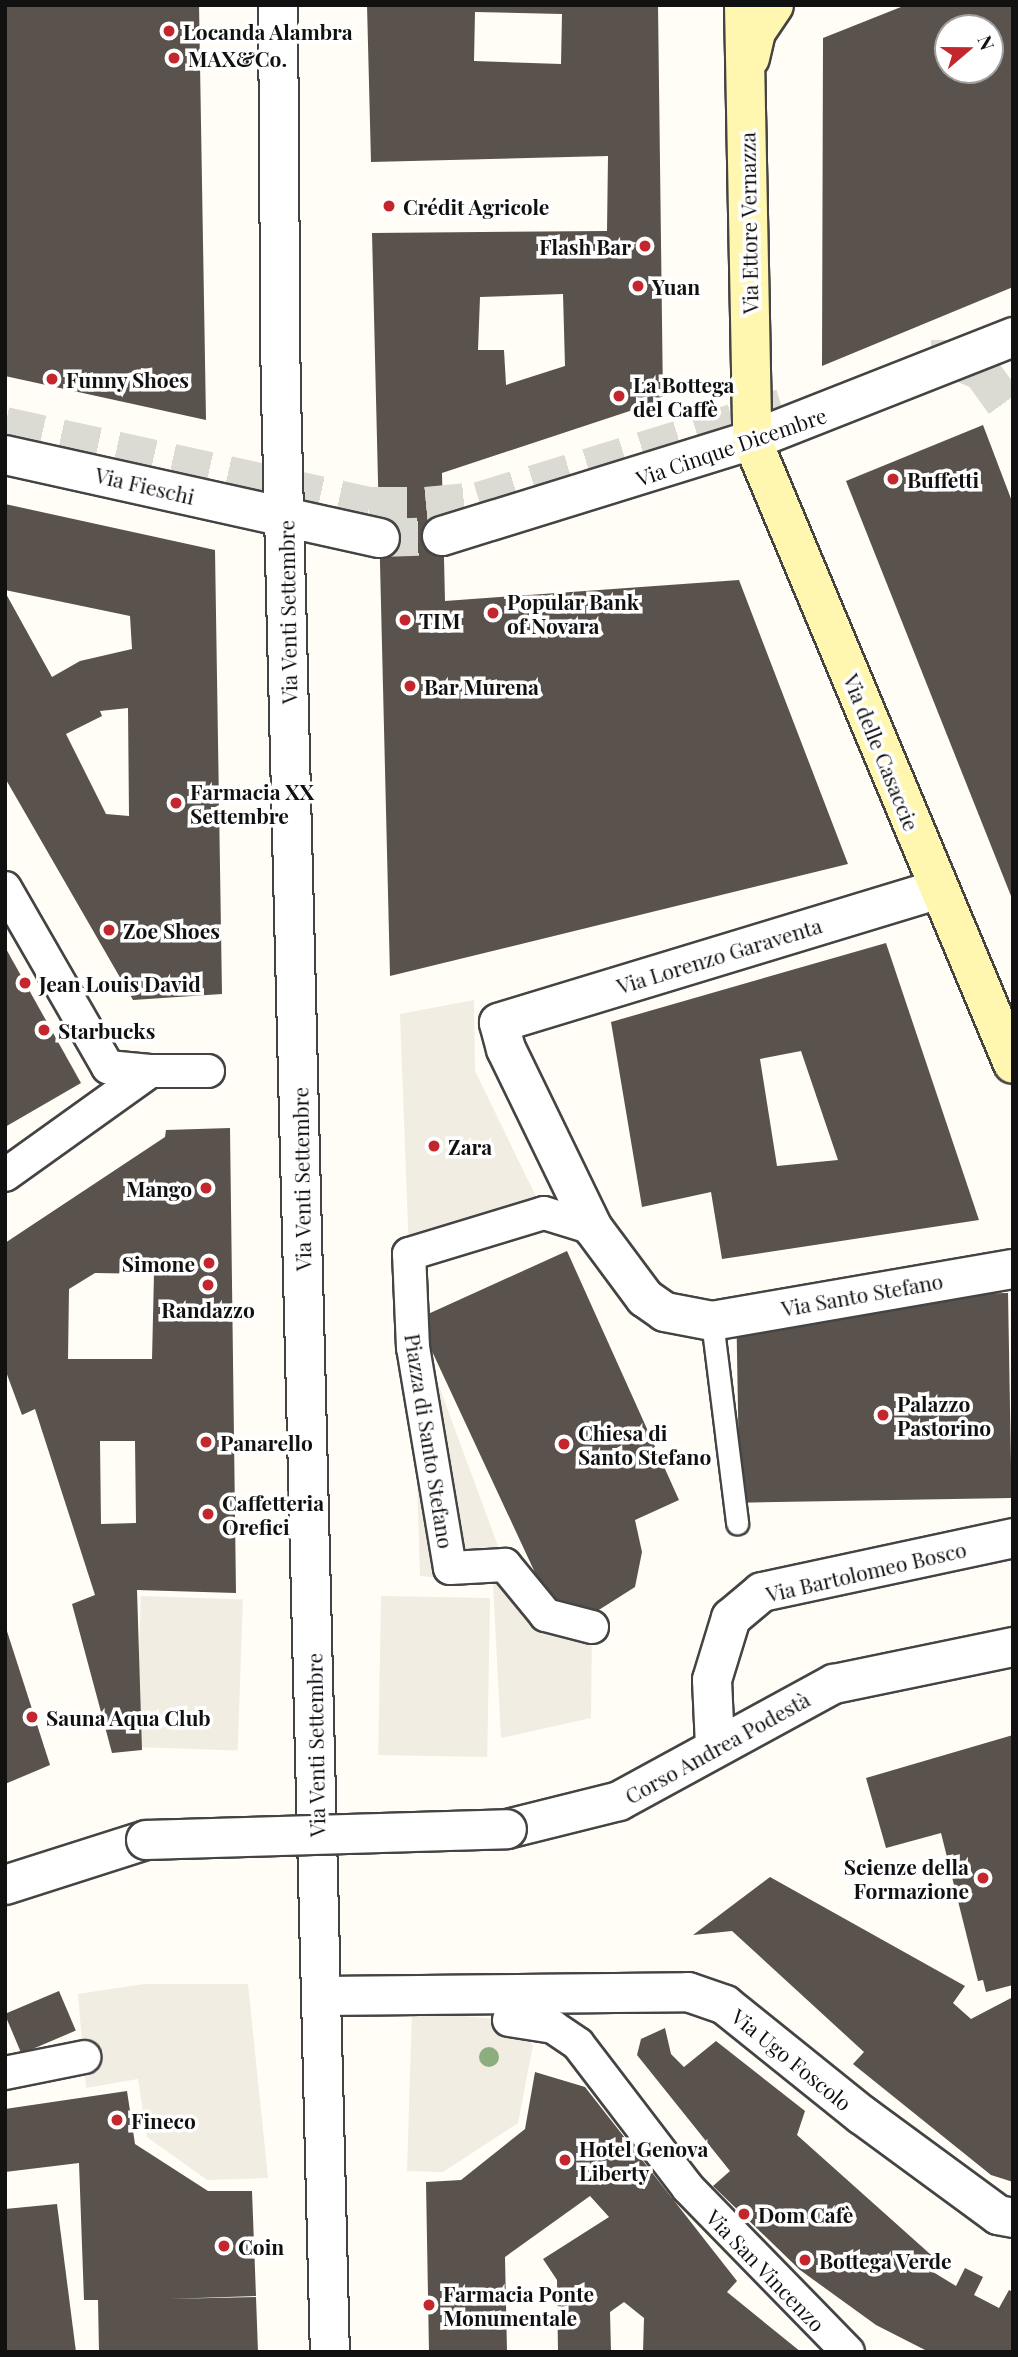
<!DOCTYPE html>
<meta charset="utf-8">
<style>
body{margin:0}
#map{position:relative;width:1018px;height:2357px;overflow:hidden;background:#fffdf5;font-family:"Playfair Display",serif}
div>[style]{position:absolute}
.plaza>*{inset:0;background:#f1ede2;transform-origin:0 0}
.building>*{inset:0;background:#5a524d;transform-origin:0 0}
.tertiary-tunnel>*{height:38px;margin-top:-19px;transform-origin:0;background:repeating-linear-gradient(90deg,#dbdad3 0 38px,transparent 0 57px)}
.secondary-tunnel>*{height:38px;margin-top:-19px;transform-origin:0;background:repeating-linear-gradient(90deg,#dbdad3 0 38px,transparent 0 57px)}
.roads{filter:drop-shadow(2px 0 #444) drop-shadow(-2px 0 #444) drop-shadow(0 2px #444) drop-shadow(0 -2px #444)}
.service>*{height:21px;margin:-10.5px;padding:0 10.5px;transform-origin:10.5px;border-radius:10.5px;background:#fff}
.pedestrian>*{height:32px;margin:-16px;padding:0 16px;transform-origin:16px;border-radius:16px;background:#fff}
.minor>*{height:38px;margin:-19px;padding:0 19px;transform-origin:19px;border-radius:19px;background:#fff}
.tertiary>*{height:38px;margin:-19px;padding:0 19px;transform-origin:19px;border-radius:19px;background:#fff}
.secondary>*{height:38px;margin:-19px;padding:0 19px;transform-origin:19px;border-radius:19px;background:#fff6b0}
.bridges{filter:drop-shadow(2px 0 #444) drop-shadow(-2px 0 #444) drop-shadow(0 2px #444) drop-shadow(0 -2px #444)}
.tertiary-bridge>*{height:38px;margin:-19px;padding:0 19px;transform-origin:19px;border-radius:19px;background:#fff}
.trees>*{width:20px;height:20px;margin:-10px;border-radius:50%;background:#8dad7f}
.dots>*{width:19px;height:19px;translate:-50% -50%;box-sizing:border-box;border:4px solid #fff;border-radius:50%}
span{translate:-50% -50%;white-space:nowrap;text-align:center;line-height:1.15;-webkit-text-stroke:7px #fff;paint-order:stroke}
.poi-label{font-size:21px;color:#111;font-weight:700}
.left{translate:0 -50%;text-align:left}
.right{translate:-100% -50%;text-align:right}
.street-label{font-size:21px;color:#111}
.frame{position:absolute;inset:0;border:7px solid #111;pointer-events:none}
.north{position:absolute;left:934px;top:14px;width:70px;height:70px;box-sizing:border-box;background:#fff;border:2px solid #a0a0a0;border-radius:50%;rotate:70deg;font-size:19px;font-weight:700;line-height:28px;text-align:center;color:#111}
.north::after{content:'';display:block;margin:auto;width:24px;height:32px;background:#c4262e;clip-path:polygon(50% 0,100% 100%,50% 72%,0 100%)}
</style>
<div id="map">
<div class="plaza">
<div style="clip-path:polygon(474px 1000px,475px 1071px,544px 1213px,409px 1254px,400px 1014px)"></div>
<div style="clip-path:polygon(413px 1348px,425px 1348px,505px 1565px,592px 1627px,591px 1718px,501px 1738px,493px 1583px,420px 1576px)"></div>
<div style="left:141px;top:1596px;width:102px;height:151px;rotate:2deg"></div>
<div style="left:381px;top:1596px;width:109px;height:159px;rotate:1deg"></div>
<div style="clip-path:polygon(144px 1984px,248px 1984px,268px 2178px,207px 2180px,147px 2137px,138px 2079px,86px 2088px,78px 1994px)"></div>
<div style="clip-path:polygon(412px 2012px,509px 2020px,533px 2045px,518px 2123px,443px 2172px,407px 2171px)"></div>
</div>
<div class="building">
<div style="clip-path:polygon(5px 5px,199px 5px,206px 420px,5px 376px)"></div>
<div style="clip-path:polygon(evenodd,367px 5px,658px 5px,663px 400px,442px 473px,445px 601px,739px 580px,848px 864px,390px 976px,372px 233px,607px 231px,608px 156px,371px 162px,367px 5px,475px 12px,562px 14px,561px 64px,474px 61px,475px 12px,367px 5px,563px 294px,565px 366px,506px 385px,504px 350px,478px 350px,480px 297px,563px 294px)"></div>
<div style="clip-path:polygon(evenodd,906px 5px,1013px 5px,1013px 287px,822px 366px,823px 38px,906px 5px,948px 28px,990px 28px,990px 70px,948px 70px,948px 28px)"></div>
<div style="clip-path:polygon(983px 425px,1013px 504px,1013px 901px,846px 481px)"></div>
<div style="clip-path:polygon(evenodd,5px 504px,215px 550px,222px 994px,133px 1000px,5px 778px,5px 592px,52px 677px,80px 661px,132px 649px,130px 616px,5px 590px,5px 504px,128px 708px,129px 816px,106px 814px,66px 734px,102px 716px,100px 711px,128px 708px)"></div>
<div style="clip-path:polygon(evenodd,886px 943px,979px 1220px,722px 1259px,711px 1192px,642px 1207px,611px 1022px,886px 943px,801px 1051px,838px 1160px,777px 1166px,760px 1059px,801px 1051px)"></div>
<div style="clip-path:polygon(5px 947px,81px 1083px,5px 1127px)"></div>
<div style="clip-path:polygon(evenodd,230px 1128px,236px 1593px,137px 1590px,142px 1750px,112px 1753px,72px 1604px,95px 1595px,35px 1409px,22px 1415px,5px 1369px,5px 1243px,165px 1137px,166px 1130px,230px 1128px,95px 1273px,154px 1274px,152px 1359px,68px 1359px,69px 1289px,95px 1273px,230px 1128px,100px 1441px,135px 1441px,136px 1523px,101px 1524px,100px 1441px)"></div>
<div style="clip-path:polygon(567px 1251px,679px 1500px,635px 1520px,642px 1552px,635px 1587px,594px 1613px,557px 1605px,544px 1592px,417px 1319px)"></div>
<div style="left:1008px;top:1293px;width:205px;height:272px;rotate:89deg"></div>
<div style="clip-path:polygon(5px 1625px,50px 1765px,5px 1784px)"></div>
<div style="clip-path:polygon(1013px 1735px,1013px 1985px,986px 1992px,983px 1980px,978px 1981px,941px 1833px,886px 1848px,866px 1778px)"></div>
<div style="clip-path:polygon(770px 1877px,965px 1986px,953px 2003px,971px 2019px,1013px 1997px,1013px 2182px,991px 2175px,853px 2064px,864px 2052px,732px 1931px,693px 1935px)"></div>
<div style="left:59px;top:1991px;width:43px;height:59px;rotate:67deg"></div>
<div style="clip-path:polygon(665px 2028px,671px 2054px,684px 2067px,716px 2041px,805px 2111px,797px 2135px,939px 2262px,933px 2272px,956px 2286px,965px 2268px,983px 2277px,974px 2295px,999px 2308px,1009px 2290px,1013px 2292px,1013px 2352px,929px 2352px,876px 2325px,800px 2270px,713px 2186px,730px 2171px,637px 2055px,641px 2039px)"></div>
<div style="clip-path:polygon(535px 2072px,585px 2087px,737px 2281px,727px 2292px,801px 2352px,643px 2352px,644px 2318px,624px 2302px,610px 2312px,611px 2352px,558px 2352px,557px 2280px,543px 2259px,609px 2217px,590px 2196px,505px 2257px,507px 2352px,429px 2352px,426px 2182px,461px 2180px,525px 2129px)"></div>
<div style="clip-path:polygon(127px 2091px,135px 2144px,208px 2191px,252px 2191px,256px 2296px,168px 2299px,256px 2297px,258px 2352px,99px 2352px,98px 2300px,84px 2300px,79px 2163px,5px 2172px,5px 2109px)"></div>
<div style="clip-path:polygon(57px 2204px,76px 2352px,5px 2352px,5px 2209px)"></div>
</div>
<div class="tertiary-tunnel">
<div style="left:380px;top:538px;width:62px;rotate:-1.8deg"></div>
</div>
<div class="secondary-tunnel">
<div style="left:931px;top:359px;width:22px"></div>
<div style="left:953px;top:359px;width:32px;rotate:24deg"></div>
<div style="left:982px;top:372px;width:53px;rotate:54.2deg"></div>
<div style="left:5px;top:426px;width:373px;rotate:12.4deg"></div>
<div style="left:369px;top:506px;width:57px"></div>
<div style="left:426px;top:506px;width:53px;rotate:-5.4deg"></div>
<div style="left:479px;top:501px;width:317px;rotate:-17.1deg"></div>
</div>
<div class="roads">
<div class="service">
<div style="left:712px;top:1321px;width:204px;rotate:82.9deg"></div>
</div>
<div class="pedestrian">
<div style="left:5px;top:888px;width:207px;rotate:60.1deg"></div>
<div style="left:108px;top:1067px;width:42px;rotate:5.4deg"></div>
<div style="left:5px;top:1175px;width:178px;rotate:-35.6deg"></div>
<div style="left:150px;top:1071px;width:58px"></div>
<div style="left:592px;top:1627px;width:48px;rotate:-165.4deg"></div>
<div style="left:546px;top:1615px;width:65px;rotate:-129.4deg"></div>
<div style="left:505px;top:1565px;width:55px;rotate:176.9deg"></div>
<div style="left:450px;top:1568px;width:223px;rotate:-99.5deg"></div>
<div style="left:413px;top:1348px;width:94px;rotate:-92.4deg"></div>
<div style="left:409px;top:1254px;width:141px;rotate:-16.9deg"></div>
<div style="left:544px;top:1213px;width:51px;rotate:17deg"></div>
<div style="left:509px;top:2020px;width:45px;rotate:9deg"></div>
<div style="left:553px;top:2027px;width:30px;rotate:34deg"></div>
<div style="left:578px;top:2044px;width:181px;rotate:52.6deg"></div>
<div style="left:688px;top:2188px;width:229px;rotate:45.7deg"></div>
<div style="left:5px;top:2073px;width:81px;rotate:-11.4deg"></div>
</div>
<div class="minor">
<div style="left:752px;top:440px;width:281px;rotate:-21.5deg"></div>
<div style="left:939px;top:889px;width:460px;rotate:163.1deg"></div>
<div style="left:499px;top:1023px;width:27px;rotate:75deg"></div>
<div style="left:506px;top:1049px;width:199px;rotate:64.1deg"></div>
<div style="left:593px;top:1228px;width:87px;rotate:53.4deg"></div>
<div style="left:645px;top:1298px;width:24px;rotate:35deg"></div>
<div style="left:665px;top:1312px;width:48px;rotate:10.8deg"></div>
<div style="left:712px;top:1321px;width:305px;rotate:-9.8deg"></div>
<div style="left:715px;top:1746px;width:66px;rotate:-92.6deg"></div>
<div style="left:712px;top:1680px;width:65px;rotate:-73deg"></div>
<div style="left:731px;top:1618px;width:40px;rotate:-40deg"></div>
<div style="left:762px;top:1592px;width:257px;rotate:-12.1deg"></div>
<div style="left:323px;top:1996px;width:365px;rotate:-0.6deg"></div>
<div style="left:688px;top:1992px;width:39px;rotate:19deg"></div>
<div style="left:725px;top:2005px;width:176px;rotate:38.8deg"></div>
<div style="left:862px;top:2115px;width:169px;rotate:36.3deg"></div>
<div style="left:998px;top:2215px;width:15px;rotate:11deg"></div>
</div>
<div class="tertiary">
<div style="left:278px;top:5px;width:389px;rotate:89.6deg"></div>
<div style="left:281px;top:394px;width:1959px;rotate:88.57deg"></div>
<div style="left:5px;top:455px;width:384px;rotate:12.5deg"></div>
<div style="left:442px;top:536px;width:325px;rotate:-17.2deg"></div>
<div style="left:507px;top:1829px;width:115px;rotate:-14deg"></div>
<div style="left:619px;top:1801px;width:245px;rotate:-28.6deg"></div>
<div style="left:834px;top:1684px;width:183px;rotate:-11.7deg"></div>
<div style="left:5px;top:1885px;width:148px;rotate:-17.7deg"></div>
</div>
<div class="secondary">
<div style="left:744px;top:5px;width:435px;rotate:88.9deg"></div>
<div style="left:752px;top:440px;width:676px;rotate:67.3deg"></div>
<div style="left:750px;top:58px;width:27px;rotate:-77deg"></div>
<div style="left:756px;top:32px;width:32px;rotate:-56deg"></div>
</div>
</div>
<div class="bridges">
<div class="tertiary-bridge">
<div style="left:146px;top:1840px;width:361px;rotate:-1.7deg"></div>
</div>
</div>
<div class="trees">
<div style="left:489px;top:2057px"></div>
</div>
<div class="dots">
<div style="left:169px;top:31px;background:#c4262e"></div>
<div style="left:174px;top:58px;background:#c4262e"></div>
<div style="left:389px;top:206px;background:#c4262e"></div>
<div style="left:645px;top:246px;background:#c4262e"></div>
<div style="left:638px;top:286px;background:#c4262e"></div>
<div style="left:52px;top:379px;background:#c4262e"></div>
<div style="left:619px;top:396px;background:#c4262e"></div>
<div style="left:893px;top:479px;background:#c4262e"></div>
<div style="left:493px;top:613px;background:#c4262e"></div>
<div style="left:405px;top:620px;background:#c4262e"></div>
<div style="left:410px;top:686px;background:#c4262e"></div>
<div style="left:176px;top:803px;background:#c4262e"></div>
<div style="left:109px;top:930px;background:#c4262e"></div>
<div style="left:25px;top:983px;background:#c4262e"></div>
<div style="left:44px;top:1030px;background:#c4262e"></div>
<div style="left:434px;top:1146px;background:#c4262e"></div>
<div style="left:206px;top:1188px;background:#c4262e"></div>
<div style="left:209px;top:1263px;background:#c4262e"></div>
<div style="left:208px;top:1285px;background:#c4262e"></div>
<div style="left:883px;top:1415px;background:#c4262e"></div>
<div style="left:206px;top:1442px;background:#c4262e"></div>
<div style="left:564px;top:1444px;background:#c4262e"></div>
<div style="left:208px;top:1514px;background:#c4262e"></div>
<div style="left:32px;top:1717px;background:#c4262e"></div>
<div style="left:983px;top:1878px;background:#c4262e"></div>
<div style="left:117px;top:2120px;background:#c4262e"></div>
<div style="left:565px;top:2160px;background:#c4262e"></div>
<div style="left:744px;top:2214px;background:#c4262e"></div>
<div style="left:224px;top:2246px;background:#c4262e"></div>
<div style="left:805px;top:2260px;background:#c4262e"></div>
<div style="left:429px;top:2305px;background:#c4262e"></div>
</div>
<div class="poi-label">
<span class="left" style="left:183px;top:31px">Locanda Alambra</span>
<span class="left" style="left:188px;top:58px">MAX&amp;Co.</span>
<span class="left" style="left:403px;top:206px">Crédit Agricole</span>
<span class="right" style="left:631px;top:246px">Flash Bar</span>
<span class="left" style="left:652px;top:286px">Yuan</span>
<span class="left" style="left:66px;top:379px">Funny Shoes</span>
<span class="left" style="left:633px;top:396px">La Bottega<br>del Caffè</span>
<span class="left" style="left:907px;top:479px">Buffetti</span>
<span class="left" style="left:507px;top:613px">Popular Bank<br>of Novara</span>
<span class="left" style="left:419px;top:620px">TIM</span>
<span class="left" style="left:424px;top:686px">Bar Murena</span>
<span class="left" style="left:190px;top:803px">Farmacia XX<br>Settembre</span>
<span class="left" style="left:123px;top:930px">Zoe Shoes</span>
<span class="left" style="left:39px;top:983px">Jean Louis David</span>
<span class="left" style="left:58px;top:1030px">Starbucks</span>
<span class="left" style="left:448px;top:1146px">Zara</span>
<span class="right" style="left:192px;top:1188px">Mango</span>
<span class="right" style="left:195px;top:1263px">Simone</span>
<span style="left:208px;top:1309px">Randazzo</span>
<span class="left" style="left:897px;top:1415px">Palazzo<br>Pastorino</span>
<span class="left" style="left:578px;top:1444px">Chiesa di<br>Santo Stefano</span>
<span class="left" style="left:220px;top:1442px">Panarello</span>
<span class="left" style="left:222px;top:1514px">Caffetteria<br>Orefici</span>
<span class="left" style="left:46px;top:1717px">Sauna Aqua Club</span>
<span class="right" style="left:969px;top:1878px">Scienze della<br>Formazione</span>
<span class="left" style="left:131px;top:2120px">Fineco</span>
<span class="left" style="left:579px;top:2160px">Hotel Genova<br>Liberty</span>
<span class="left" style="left:758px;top:2214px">Dom Cafè</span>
<span class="left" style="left:238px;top:2246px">Coin</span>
<span class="left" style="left:819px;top:2260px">Bottega Verde</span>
<span class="left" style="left:443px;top:2305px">Farmacia Ponte<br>Monumentale</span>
</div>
<div class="street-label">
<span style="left:748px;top:223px;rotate:-91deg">Via Ettore Vernazza</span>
<span style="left:731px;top:446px;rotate:-19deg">Via Cinque Dicembre</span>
<span style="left:145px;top:485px;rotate:13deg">Via Fieschi</span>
<span style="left:287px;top:612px;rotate:-91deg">Via Venti Settembre</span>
<span style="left:882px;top:752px;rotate:68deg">Via delle Casaccie</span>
<span style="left:719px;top:955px;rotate:-17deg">Via Lorenzo Garaventa</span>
<span style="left:301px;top:1179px;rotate:-91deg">Via Venti Settembre</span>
<span style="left:862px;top:1294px;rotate:-10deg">Via Santo Stefano</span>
<span style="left:430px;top:1441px;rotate:81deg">Piazza di Santo Stefano</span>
<span style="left:866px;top:1571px;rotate:-13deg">Via Bartolomeo Bosco</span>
<span style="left:315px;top:1745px;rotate:-91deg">Via Venti Settembre</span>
<span style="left:717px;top:1747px;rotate:-29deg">Corso Andrea Podestà</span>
<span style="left:792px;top:2059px;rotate:39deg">Via Ugo Foscolo</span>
<span style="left:766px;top:2270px;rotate:46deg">Via San Vincenzo</span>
</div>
<div class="frame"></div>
<div class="north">N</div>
</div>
